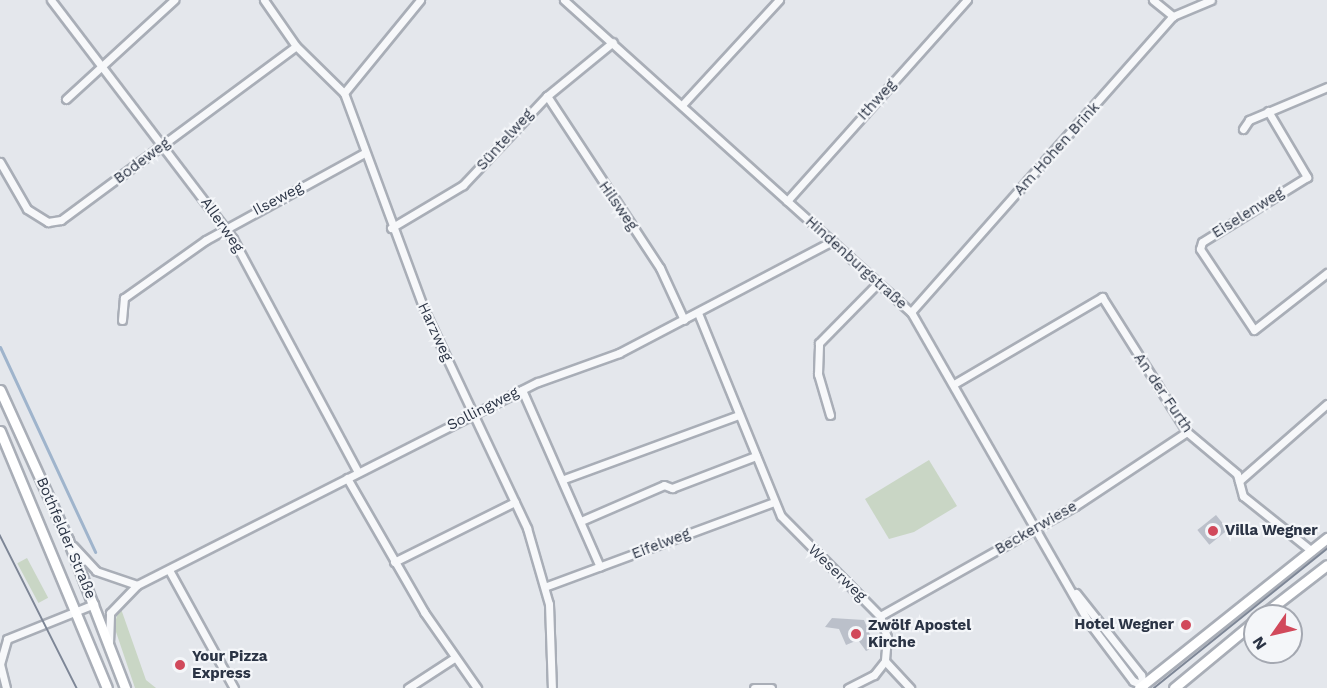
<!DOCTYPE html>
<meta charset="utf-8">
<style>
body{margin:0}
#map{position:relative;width:1327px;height:688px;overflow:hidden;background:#e4e7ec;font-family:"Work Sans",sans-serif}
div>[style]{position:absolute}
.green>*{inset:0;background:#c9d6c5;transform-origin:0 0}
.stream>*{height:3px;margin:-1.5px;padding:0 1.5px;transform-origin:1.5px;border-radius:1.5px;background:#9fb4cc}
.building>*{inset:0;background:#bbc0ca;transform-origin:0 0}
.roads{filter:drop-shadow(2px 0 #a9aeb7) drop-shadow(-2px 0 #a9aeb7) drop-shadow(0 2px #a9aeb7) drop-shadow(0 -2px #a9aeb7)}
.minor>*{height:7px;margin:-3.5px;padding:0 3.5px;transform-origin:3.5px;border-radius:3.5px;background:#f7f8fa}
.secondary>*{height:9px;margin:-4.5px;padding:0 4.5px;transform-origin:4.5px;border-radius:4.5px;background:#fff}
.tram>*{height:1.5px;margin:-0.75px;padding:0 0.75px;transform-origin:0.75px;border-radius:0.75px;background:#7d8696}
.dots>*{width:16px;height:16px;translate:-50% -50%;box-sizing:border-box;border:3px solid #f4f6f9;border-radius:50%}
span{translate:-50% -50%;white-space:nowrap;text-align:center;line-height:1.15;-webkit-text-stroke:4.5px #f4f6f9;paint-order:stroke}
.street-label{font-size:15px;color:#2b3445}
.poi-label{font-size:15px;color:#2b3445;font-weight:700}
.left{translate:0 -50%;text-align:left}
.right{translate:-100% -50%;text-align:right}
.north{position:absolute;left:1243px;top:604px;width:60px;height:60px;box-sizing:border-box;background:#f4f6f9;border:2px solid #a4a8b1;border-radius:50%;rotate:236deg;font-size:16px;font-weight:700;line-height:24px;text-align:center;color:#2b3445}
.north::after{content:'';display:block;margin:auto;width:21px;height:27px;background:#d1495b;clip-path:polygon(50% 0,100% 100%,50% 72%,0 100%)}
</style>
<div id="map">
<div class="green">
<div style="clip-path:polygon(929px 460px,957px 506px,914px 532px,889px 539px,865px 499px)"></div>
<div style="left:27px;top:558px;width:45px;height:11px;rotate:62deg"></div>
<div style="clip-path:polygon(120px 606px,146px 680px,156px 688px,135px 688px,114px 626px)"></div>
</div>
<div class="stream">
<div style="left:0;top:347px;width:226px;rotate:65.1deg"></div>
</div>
<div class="building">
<div style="left:1216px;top:515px;width:19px;height:24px;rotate:51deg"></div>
<div style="clip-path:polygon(832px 618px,864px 620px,875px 647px,866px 651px,858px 640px,846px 645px,839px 629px,825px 627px)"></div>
</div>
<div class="roads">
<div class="minor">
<div style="left:51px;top:0;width:300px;rotate:52.7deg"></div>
<div style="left:233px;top:239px;width:264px;rotate:61.8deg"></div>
<div style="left:264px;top:0;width:56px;rotate:55.2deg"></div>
<div style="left:296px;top:46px;width:67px;rotate:44.4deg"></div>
<div style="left:344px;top:93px;width:233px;rotate:69.7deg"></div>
<div style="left:425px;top:312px;width:239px;rotate:64.7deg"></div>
<div style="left:527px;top:528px;width:79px;rotate:73.9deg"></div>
<div style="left:549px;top:604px;width:84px;rotate:88deg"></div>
<div style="left:564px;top:0;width:467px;rotate:42deg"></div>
<div style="left:911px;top:312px;width:360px;rotate:60.2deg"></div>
<div style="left:1090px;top:624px;width:71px;rotate:53deg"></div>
<div style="left:1133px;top:681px;width:12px;rotate:24deg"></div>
<div style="left:1153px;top:0;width:26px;rotate:39deg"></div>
<div style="left:344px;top:93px;width:120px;rotate:-50.7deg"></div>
<div style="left:547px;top:96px;width:206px;rotate:56.7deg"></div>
<div style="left:660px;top:268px;width:57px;rotate:65.2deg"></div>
<div style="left:66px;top:99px;width:147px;rotate:-42.5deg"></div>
<div style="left:682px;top:105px;width:143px;rotate:-47.3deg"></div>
<div style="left:1268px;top:111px;width:77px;rotate:59.4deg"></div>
<div style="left:1307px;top:177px;width:123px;rotate:148.2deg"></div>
<div style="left:1202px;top:242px;width:7px;rotate:106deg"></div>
<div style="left:1200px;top:249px;width:97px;rotate:56.3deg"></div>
<div style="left:1254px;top:330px;width:93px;rotate:-38deg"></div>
<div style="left:1243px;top:129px;width:11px;rotate:-56deg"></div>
<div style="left:1249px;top:120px;width:85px;rotate:-22.9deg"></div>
<div style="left:0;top:162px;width:54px;rotate:60.1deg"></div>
<div style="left:27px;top:209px;width:25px;rotate:32deg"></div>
<div style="left:48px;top:222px;width:13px;rotate:-9deg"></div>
<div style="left:61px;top:220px;width:292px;rotate:-36.5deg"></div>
<div style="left:787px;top:201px;width:270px;rotate:-48.2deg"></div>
<div style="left:391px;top:228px;width:84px;rotate:-30.8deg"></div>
<div style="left:463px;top:185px;width:122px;rotate:-46.7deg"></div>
<div style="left:547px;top:96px;width:85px;rotate:-39.3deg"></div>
<div style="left:911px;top:312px;width:395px;rotate:-48.5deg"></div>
<div style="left:1173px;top:16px;width:41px;rotate:-22.8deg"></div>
<div style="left:698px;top:313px;width:219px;rotate:67.8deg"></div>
<div style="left:781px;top:516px;width:141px;rotate:45.3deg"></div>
<div style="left:880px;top:616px;width:22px;rotate:72deg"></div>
<div style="left:887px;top:637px;width:24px;rotate:95deg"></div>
<div style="left:885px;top:661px;width:37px;rotate:47deg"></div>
<div style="left:122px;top:320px;width:22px;rotate:-85deg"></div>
<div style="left:124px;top:298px;width:100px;rotate:-35.3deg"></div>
<div style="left:206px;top:240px;width:180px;rotate:-28.8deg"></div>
<div style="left:954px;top:384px;width:172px;rotate:-30.4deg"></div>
<div style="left:1102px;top:297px;width:160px;rotate:57.8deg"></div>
<div style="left:1187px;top:432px;width:65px;rotate:40deg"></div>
<div style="left:1237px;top:474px;width:23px;rotate:75deg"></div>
<div style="left:1243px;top:496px;width:88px;rotate:38.6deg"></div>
<div style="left:522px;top:390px;width:193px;rotate:66.2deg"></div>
<div style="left:830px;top:415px;width:43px;rotate:-106.3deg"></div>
<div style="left:818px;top:374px;width:31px;rotate:-88deg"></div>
<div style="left:819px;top:343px;width:84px;rotate:-45.5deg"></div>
<div style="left:347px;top:478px;width:155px;rotate:60.1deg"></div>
<div style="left:424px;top:612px;width:93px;rotate:55.1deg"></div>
<div style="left:564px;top:479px;width:186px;rotate:-20.1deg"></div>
<div style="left:1239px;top:481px;width:117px;rotate:-41.2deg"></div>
<div style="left:581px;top:521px;width:90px;rotate:-23.4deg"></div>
<div style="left:664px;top:485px;width:9px;rotate:21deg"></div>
<div style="left:672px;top:488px;width:90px;rotate:-20.9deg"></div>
<div style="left:73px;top:546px;width:34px;rotate:47deg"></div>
<div style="left:96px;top:571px;width:43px;rotate:18.9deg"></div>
<div style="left:394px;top:562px;width:135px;rotate:-26.4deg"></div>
<div style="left:169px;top:570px;width:135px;rotate:61.2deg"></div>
<div style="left:547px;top:586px;width:242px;rotate:-20.3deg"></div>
<div style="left:1076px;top:593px;width:105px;rotate:51.6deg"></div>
<div style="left:1141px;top:675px;width:10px;rotate:79deg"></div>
<div style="left:880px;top:616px;width:224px;rotate:-29.4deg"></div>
<div style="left:1075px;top:506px;width:134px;rotate:-33.5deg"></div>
<div style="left:109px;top:644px;width:31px;rotate:-88deg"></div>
<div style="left:110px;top:613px;width:39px;rotate:-46deg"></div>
<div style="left:137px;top:585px;width:449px;rotate:-26.9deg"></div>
<div style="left:538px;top:382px;width:86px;rotate:-19.7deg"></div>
<div style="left:619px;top:353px;width:241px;rotate:-27.7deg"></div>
<div style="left:6px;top:688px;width:25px;rotate:-104deg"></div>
<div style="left:0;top:664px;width:26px;rotate:-74deg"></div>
<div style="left:7px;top:639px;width:94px;rotate:-21.9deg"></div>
<div style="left:408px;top:688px;width:55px;rotate:-33.1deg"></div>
<div style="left:754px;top:688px;width:17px"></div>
<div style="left:848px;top:688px;width:29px;rotate:-27deg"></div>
<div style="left:874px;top:675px;width:18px;rotate:-52deg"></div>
</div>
<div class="secondary">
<div style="left:0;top:390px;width:165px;rotate:65.6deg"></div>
<div style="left:68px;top:540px;width:159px;rotate:68.9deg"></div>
<div style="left:0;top:431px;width:278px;rotate:67.4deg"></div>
<div style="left:1261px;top:616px;width:83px;rotate:-37.7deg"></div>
<div style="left:1139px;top:688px;width:241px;rotate:-38.6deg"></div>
<div style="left:1174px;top:688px;width:105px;rotate:-39.6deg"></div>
</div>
</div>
<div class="tram">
<div style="left:0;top:535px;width:171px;rotate:63.3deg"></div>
<div style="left:1154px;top:688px;width:222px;rotate:-38.8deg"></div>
</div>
<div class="dots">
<div style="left:1213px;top:531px;background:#d1495b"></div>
<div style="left:1186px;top:625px;background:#d1495b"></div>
<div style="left:856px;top:634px;background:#d1495b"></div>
<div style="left:180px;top:665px;background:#d1495b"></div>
</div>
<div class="street-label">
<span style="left:877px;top:100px;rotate:-48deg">Ithweg</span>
<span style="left:505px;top:140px;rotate:-48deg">Süntelweg</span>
<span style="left:1057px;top:149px;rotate:-48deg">Am Hohen Brink</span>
<span style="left:142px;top:161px;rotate:-37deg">Bodeweg</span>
<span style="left:278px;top:199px;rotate:-28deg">Ilseweg</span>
<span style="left:618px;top:206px;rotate:55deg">Hilsweg</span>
<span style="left:1248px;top:213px;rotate:-32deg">Eiselenweg</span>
<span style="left:222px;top:225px;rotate:55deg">Allerweg</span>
<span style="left:856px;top:263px;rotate:42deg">Hindenburgstraße</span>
<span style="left:435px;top:332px;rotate:65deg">Harzweg</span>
<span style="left:1163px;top:393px;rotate:56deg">An der Furth</span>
<span style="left:483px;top:409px;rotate:-27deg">Sollingweg</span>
<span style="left:1036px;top:528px;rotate:-30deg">Beckerwiese</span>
<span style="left:66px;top:538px;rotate:67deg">Bothfelder Straße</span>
<span style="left:661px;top:544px;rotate:-21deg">Eifelweg</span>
<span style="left:837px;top:573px;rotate:44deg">Weserweg</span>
</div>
<div class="poi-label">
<span class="left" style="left:1225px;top:531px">Villa Wegner</span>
<span class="left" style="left:868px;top:634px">Zwölf Apostel<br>Kirche</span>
<span class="right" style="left:1174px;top:625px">Hotel Wegner</span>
<span class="left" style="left:192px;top:665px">Your Pizza<br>Express</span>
</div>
<div class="north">N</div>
</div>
